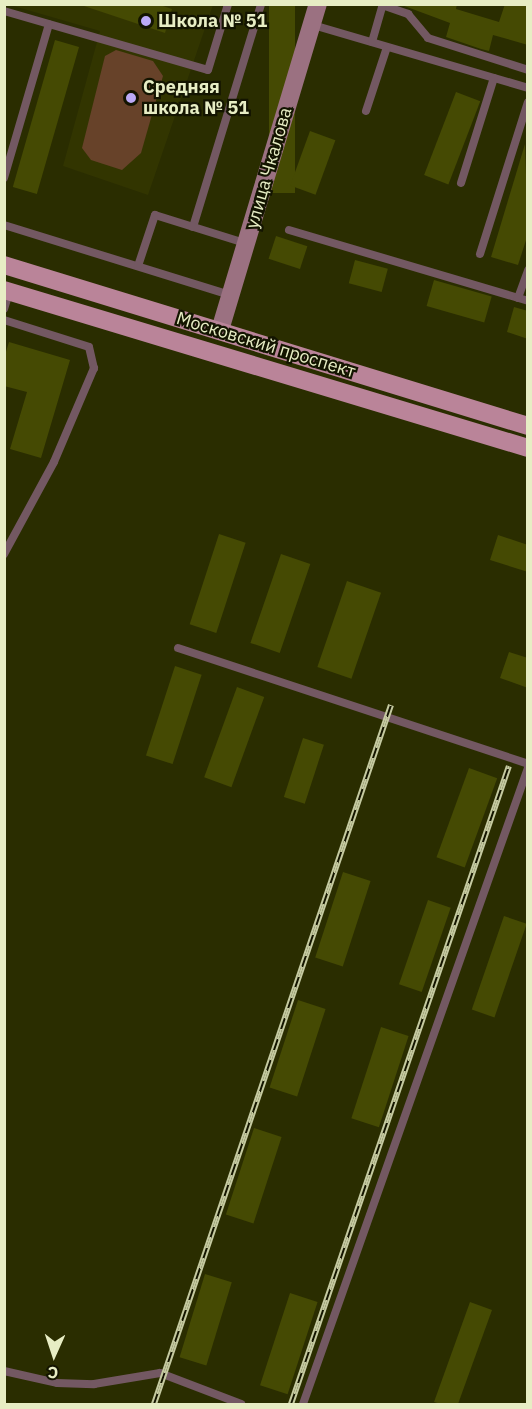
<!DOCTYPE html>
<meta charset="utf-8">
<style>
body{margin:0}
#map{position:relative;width:532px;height:1409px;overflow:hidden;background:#2a2d00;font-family:"IBM Plex Sans",sans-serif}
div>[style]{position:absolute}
.built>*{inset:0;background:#323500}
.green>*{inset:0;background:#674229}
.building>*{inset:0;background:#454a03;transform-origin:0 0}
.lane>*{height:8px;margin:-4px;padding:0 4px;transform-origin:4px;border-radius:4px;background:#735862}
.secondary>*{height:18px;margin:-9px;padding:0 9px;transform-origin:9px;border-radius:9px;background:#9b7181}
.primary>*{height:18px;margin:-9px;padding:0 9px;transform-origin:9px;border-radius:9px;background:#ba8499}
.rail>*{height:6px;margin-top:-3px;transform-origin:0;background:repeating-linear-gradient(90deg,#131400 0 11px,#c5caa1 0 22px);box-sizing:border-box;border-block:2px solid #c5caa1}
.dots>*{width:16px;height:16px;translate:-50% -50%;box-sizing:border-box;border:3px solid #131400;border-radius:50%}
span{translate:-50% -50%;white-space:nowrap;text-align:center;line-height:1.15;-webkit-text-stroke:4.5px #131400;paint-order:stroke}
.poi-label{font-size:18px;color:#e7edc4;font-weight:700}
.left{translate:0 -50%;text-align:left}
.street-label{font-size:18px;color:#e7edc4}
.frame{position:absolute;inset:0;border:6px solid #e7edc4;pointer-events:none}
.north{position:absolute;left:24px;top:1325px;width:60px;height:60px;-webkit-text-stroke:4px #131400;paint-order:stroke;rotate:183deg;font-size:16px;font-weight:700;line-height:24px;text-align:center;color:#e7edc4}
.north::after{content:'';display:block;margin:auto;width:21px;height:27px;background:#e7edc4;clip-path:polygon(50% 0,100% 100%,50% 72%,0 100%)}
</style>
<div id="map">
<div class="built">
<div style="clip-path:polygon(10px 5px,213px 5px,148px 195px,63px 166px,100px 31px)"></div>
</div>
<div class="green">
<div style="clip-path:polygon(116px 50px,153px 61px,163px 76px,141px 153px,122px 170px,91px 160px,82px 148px,105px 56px)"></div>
</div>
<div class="building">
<div style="clip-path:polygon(78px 4px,157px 4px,172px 9px,165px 33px)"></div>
<div style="left:269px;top:4px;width:26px;height:189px"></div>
<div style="clip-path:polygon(399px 4px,457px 4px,456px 9px,499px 22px,505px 4px,528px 4px,528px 45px,493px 35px,489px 51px,481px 49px,446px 37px,450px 23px)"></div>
<div style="left:55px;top:40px;width:25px;height:153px;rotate:16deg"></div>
<div style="left:456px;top:92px;width:26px;height:89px;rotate:21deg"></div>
<div style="left:310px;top:131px;width:27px;height:58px;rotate:20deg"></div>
<div style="clip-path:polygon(525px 144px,528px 234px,518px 265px,491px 257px)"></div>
<div style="left:276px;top:236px;width:33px;height:24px;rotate:18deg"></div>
<div style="left:355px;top:260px;width:34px;height:24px;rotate:15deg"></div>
<div style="left:434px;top:280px;width:60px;height:27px;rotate:16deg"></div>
<div style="clip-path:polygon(514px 307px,528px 311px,528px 339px,507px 332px)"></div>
<div style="clip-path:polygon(9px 342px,70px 360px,41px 458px,10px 449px,27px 392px,4px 386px,4px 358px)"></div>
<div style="left:219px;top:534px;width:28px;height:95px;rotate:18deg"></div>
<div style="clip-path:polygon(498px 535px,528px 545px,528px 572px,490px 560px)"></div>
<div style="left:281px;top:554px;width:31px;height:94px;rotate:19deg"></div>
<div style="left:347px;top:581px;width:36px;height:91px;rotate:19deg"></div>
<div style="clip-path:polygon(509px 652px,528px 658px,528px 688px,500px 678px)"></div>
<div style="left:175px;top:666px;width:28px;height:94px;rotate:18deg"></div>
<div style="left:237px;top:687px;width:29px;height:96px;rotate:20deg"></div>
<div style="left:303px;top:738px;width:22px;height:62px;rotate:18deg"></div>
<div style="left:469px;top:768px;width:30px;height:95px;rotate:20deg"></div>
<div style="left:343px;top:872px;width:29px;height:90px;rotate:18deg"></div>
<div style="left:428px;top:900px;width:24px;height:89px;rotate:19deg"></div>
<div style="left:504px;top:916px;width:24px;height:99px;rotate:19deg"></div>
<div style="left:298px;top:1000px;width:29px;height:92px;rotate:18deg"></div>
<div style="left:381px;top:1027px;width:29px;height:96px;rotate:18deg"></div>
<div style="left:254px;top:1128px;width:29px;height:91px;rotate:18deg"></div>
<div style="left:205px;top:1274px;width:28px;height:87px;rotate:17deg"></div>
<div style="left:290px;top:1293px;width:29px;height:97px;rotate:18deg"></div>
<div style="clip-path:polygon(470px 1302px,492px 1310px,458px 1404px,441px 1404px,434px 1402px)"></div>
</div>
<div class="lane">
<div style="left:382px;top:5px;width:28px;rotate:19deg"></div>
<div style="left:408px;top:14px;width:31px;rotate:50deg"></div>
<div style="left:428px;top:38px;width:105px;rotate:17.7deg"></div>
<div style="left:4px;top:11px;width:212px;rotate:16.1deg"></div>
<div style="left:208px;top:70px;width:69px;rotate:-73.1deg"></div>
<div style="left:313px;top:25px;width:224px;rotate:16.3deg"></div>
<div style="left:372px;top:42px;width:40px;rotate:-74deg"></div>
<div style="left:366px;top:111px;width:67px;rotate:-71.8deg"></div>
<div style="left:4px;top:178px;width:160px;rotate:-73.7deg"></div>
<div style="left:461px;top:183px;width:110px;rotate:-72.6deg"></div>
<div style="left:4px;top:225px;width:237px;rotate:17.2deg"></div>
<div style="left:193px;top:227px;width:233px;rotate:-73deg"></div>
<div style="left:289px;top:230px;width:249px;rotate:16.5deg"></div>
<div style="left:480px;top:254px;width:159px;rotate:-72.5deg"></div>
<div style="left:138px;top:266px;width:54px;rotate:-71.6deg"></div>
<div style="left:155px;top:215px;width:94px;rotate:17.3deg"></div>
<div style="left:518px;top:298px;width:30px;rotate:-70deg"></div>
<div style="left:4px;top:309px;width:17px;rotate:-73deg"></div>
<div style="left:4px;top:320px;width:89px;rotate:17.6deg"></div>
<div style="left:89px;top:347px;width:22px;rotate:77deg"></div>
<div style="left:94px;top:368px;width:102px;rotate:113.1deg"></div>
<div style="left:54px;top:462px;width:105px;rotate:118.5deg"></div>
<div style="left:178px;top:648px;width:369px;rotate:18.3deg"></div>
<div style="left:4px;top:1371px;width:54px;rotate:12.8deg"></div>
<div style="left:57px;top:1383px;width:37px;rotate:2deg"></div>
<div style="left:94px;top:1384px;width:67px;rotate:-9.5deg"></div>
<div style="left:160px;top:1373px;width:87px;rotate:20.9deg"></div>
<div style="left:303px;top:1404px;width:675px;rotate:-70.52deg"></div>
</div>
<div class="secondary">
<div style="left:220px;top:330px;width:340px;rotate:-73.3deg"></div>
</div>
<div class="primary">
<div style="left:4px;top:265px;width:548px;rotate:17.08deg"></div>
<div style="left:4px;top:290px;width:547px;rotate:16.78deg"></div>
</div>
<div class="rail">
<div style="left:154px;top:1404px;width:738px;rotate:-71.27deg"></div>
<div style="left:291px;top:1404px;width:674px;rotate:-71.14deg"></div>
</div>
<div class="dots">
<div style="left:146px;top:21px;background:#bbaaf6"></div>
<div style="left:131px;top:98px;background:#bbaaf6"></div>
</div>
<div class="poi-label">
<span class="left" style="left:158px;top:21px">Школа № 51</span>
<span class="left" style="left:143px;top:98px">Средняя<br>школа № 51</span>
</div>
<div class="street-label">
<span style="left:269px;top:168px;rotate:-74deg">улица Чкалова</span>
<span style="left:266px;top:345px;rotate:17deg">Московский проспект</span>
</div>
<div class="frame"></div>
<div class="north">С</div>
</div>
